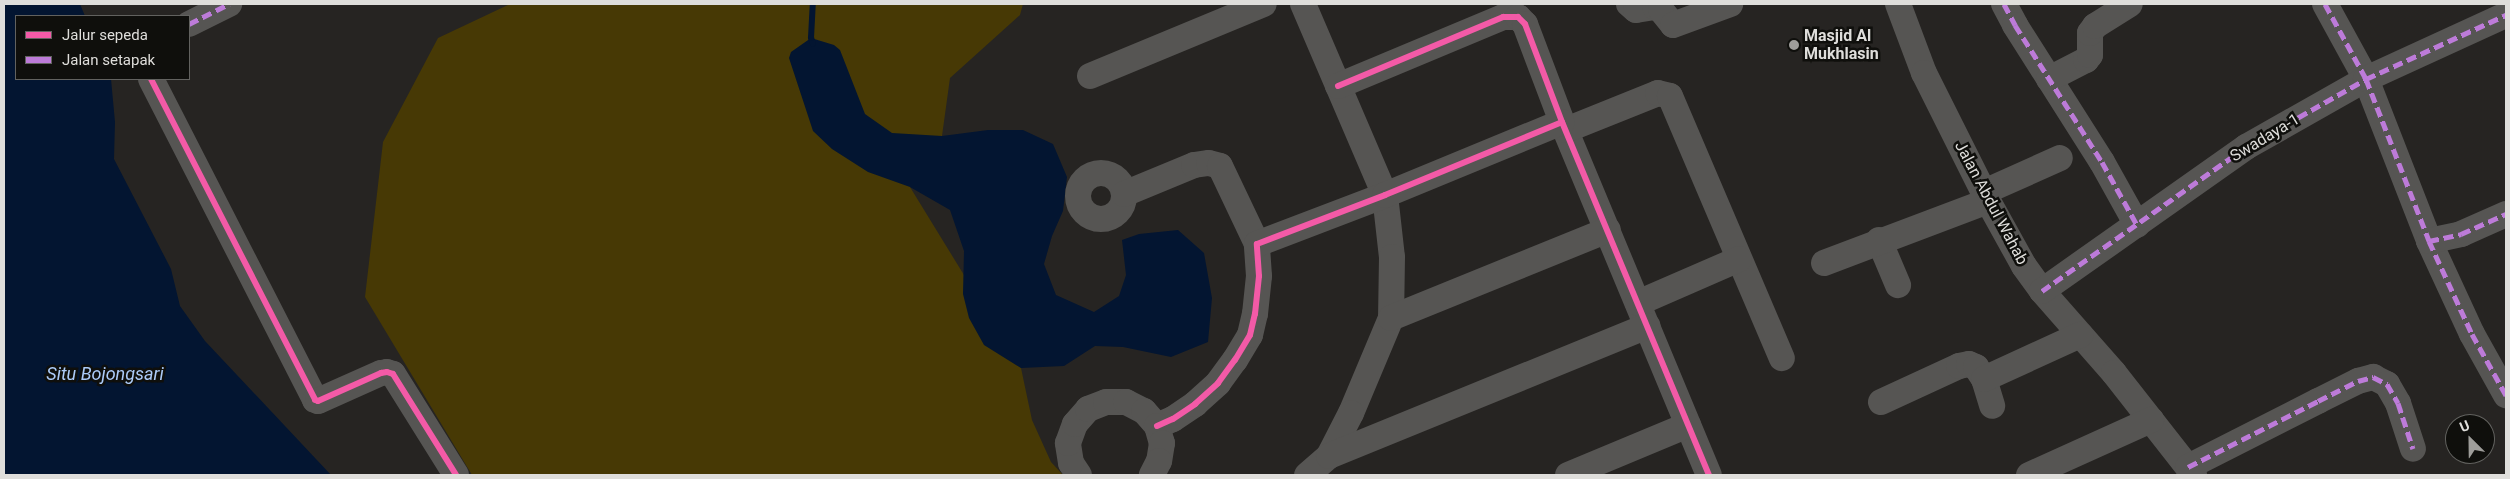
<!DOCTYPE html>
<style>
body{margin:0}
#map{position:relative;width:2510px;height:479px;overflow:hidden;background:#262422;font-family:Roboto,sans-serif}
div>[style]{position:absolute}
.green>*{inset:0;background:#473905}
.water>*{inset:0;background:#031531}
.stream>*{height:5.5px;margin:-2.75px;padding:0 2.75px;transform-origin:2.75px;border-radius:2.75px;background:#031531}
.minor>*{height:26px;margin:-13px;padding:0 13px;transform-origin:13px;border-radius:13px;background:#565553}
.minor>.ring{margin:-13px;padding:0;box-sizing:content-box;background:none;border:26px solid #565553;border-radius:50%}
.quiet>*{height:5px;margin-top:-2.5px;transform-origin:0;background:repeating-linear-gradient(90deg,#bd7bd9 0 10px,transparent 0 15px)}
.cycleway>*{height:6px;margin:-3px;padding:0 3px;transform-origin:3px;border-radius:3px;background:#f35aa7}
.dots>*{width:14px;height:14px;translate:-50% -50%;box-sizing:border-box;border:2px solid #0f0f0c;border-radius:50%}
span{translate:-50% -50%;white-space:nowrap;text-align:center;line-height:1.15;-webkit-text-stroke:5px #0f0f0c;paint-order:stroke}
.poi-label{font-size:16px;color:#dfdedb;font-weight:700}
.left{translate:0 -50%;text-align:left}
.street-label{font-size:16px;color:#dfdedb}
.water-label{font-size:18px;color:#accbf8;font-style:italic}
.frame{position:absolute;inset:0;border:5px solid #dfdedb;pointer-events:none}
.legend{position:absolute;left:15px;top:15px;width:175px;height:65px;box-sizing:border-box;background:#0f0f0c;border:1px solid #62625f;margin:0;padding:6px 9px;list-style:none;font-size:15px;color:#dfdedb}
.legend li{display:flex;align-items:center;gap:10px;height:25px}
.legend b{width:25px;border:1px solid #62625f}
.north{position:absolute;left:2445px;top:414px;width:50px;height:50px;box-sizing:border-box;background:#0f0f0c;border:1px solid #62625f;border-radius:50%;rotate:337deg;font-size:14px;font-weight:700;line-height:20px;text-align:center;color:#dfdedb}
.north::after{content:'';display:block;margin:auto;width:18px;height:22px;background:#9e9d9a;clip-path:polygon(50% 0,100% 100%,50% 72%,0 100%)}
</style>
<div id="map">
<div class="green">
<div style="clip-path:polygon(510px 4px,1023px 4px,1020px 15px,950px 78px,942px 136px,910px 187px,1021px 368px,1032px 420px,1051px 462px,1063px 475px,472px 475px,365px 297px,383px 142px,438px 38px)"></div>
</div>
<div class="water">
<div style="clip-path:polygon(4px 4px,80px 4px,85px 16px,16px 16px,16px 79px,111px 79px,115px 122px,114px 159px,171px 269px,180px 306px,205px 341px,331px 475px,4px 475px)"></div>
<div style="clip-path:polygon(811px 38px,834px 45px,840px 50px,865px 114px,892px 133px,942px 136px,988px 130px,1023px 130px,1053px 144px,1067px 177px,1063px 211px,1052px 236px,1044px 264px,1056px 295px,1094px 312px,1119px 296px,1126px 275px,1122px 240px,1139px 234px,1178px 230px,1204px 253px,1212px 298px,1208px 342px,1171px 357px,1123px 347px,1095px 346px,1064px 366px,1021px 368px,984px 345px,969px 318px,963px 294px,964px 251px,950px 210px,910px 187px,868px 172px,832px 149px,813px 131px,789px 58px,791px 52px)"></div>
</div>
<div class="stream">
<div style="left:813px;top:44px;width:6px;rotate:-108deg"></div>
<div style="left:811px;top:38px;width:34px;rotate:-87deg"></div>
</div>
<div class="minor">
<div style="left:1303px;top:4px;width:208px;rotate:66.8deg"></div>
<div style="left:1385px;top:195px;width:62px;rotate:83.6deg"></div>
<div style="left:1392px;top:257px;width:61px;rotate:90.9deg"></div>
<div style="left:1391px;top:318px;width:103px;rotate:112.8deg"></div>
<div style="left:1351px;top:413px;width:48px;rotate:117.1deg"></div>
<div style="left:1329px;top:456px;width:29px;rotate:139deg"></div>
<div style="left:1629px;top:4px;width:9px;rotate:41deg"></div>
<div style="left:1636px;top:10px;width:19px;rotate:-9deg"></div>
<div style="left:1655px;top:7px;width:7px;rotate:27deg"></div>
<div style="left:1661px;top:10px;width:19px;rotate:51deg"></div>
<div style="left:1673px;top:25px;width:61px;rotate:-20.2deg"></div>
<div style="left:1898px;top:4px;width:74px;rotate:69.4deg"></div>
<div style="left:1924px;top:73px;width:143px;rotate:63.4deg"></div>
<div style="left:1988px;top:201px;width:74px;rotate:61deg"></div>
<div style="left:2024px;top:266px;width:31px;rotate:54deg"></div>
<div style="left:2042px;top:291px;width:109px;rotate:48.7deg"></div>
<div style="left:2114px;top:373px;width:130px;rotate:51.9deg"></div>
<div style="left:2004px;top:4px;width:24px;rotate:62deg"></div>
<div style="left:2015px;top:25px;width:162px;rotate:57.6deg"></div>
<div style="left:2102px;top:162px;width:72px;rotate:60.9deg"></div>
<div style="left:2325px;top:4px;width:85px;rotate:61.3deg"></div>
<div style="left:2366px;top:79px;width:174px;rotate:68.7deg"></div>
<div style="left:2429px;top:241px;width:102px;rotate:65.2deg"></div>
<div style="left:2472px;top:334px;width:70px;rotate:60.9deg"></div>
<div style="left:189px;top:24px;width:45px;rotate:-26.6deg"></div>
<div style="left:1090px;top:76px;width:188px;rotate:-22.5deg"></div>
<div style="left:151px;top:79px;width:360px;rotate:62.9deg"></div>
<div style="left:315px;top:400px;width:3px;rotate:18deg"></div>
<div style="left:318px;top:401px;width:69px;rotate:-24deg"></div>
<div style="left:381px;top:373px;width:6px;rotate:-9deg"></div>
<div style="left:387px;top:372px;width:6px;rotate:18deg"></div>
<div style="left:393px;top:374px;width:119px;rotate:58deg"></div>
<div style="left:2049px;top:79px;width:42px;rotate:-27.2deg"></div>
<div style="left:2086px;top:60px;width:6px;rotate:-51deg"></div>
<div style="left:2090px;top:55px;width:22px;rotate:-90deg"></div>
<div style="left:2090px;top:33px;width:9px;rotate:-54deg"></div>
<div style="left:2095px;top:26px;width:41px;rotate:-32.2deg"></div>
<div style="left:1338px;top:86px;width:179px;rotate:-22.7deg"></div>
<div style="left:1503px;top:17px;width:15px"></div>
<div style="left:1518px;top:17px;width:10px;rotate:45deg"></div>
<div style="left:1525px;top:24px;width:105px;rotate:69.3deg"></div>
<div style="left:1562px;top:122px;width:382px;rotate:67.4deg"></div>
<div style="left:1566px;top:130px;width:99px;rotate:-21.9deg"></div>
<div style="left:1658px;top:93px;width:12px;rotate:14deg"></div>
<div style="left:1670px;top:96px;width:285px;rotate:66.9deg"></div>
<div class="ring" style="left:1078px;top:173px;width:20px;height:20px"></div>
<div style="left:1984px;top:192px;width:83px;rotate:-24.1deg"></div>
<div style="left:1124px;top:194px;width:76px;rotate:-22.5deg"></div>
<div style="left:1194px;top:165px;width:15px;rotate:-8deg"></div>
<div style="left:1209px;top:163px;width:11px;rotate:15deg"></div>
<div style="left:1220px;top:166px;width:86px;rotate:64.6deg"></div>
<div style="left:1879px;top:240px;width:49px;rotate:67.1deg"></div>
<div style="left:2429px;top:241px;width:33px;rotate:-12deg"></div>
<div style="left:2461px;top:234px;width:49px;rotate:-24deg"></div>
<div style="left:1824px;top:263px;width:175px;rotate:-20.7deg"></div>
<div style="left:2042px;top:291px;width:250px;rotate:-35.2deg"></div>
<div style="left:2246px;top:147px;width:138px;rotate:-29.5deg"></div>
<div style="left:2366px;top:79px;width:154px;rotate:-24.6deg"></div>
<div style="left:1638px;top:303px;width:110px;rotate:-23.5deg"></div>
<div style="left:1391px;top:318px;width:234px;rotate:-22.1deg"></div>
<div style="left:1984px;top:379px;width:28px;rotate:73deg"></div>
<div style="left:1881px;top:402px;width:86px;rotate:-24.8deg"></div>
<div style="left:1959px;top:366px;width:10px;rotate:-11deg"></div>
<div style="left:1969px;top:364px;width:8px;rotate:23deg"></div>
<div style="left:1976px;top:367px;width:14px;rotate:56deg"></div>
<div style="left:1984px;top:379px;width:106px;rotate:-24.6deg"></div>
<div style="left:1157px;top:426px;width:17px;rotate:-24deg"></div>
<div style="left:1173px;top:419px;width:27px;rotate:-34deg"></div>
<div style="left:1195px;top:404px;width:31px;rotate:-42deg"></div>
<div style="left:1218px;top:383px;width:29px;rotate:-54deg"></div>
<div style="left:1235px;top:360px;width:29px;rotate:-59deg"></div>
<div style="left:1250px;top:335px;width:22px;rotate:-77deg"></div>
<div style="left:1255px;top:314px;width:38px;rotate:-84deg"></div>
<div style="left:1259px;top:276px;width:32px;rotate:-94deg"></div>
<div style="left:1257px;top:244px;width:137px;rotate:-20.9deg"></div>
<div style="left:1385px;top:195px;width:191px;rotate:-22.4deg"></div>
<div style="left:1329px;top:456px;width:344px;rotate:-22.2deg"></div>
<div style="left:2188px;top:467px;width:146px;rotate:-26.9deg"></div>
<div style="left:2318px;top:401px;width:45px;rotate:-26.6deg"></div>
<div style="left:2358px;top:381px;width:16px;rotate:-15deg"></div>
<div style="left:2373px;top:377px;width:16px;rotate:27deg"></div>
<div style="left:2387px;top:384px;width:22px;rotate:60deg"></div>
<div style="left:2398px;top:403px;width:48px;rotate:71.9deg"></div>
<div style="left:1079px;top:475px;width:14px;rotate:-124deg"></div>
<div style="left:1071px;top:463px;width:20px;rotate:-99deg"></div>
<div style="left:1068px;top:443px;width:20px;rotate:-70deg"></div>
<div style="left:1075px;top:424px;width:20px;rotate:-49deg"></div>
<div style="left:1088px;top:409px;width:19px;rotate:-21deg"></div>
<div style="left:1106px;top:402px;width:20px"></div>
<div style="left:1126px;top:402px;width:20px;rotate:27deg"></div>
<div style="left:1144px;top:411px;width:20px;rotate:49deg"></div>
<div style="left:1157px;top:426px;width:18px;rotate:74deg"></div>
<div style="left:1162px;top:443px;width:18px;rotate:99deg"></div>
<div style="left:1159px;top:461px;width:16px;rotate:117deg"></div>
<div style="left:1568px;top:475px;width:130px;rotate:-22.6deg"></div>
<div style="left:2029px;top:475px;width:134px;rotate:-24.3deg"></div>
</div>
<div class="quiet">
<div style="left:2004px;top:4px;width:24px;rotate:62deg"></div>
<div style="left:2015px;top:25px;width:162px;rotate:57.6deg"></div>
<div style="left:2102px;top:162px;width:72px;rotate:60.9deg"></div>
<div style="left:2325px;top:4px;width:85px;rotate:61.3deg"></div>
<div style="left:2366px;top:79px;width:174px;rotate:68.7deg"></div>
<div style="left:2429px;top:241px;width:102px;rotate:65.2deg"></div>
<div style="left:2472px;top:334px;width:70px;rotate:60.9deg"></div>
<div style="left:189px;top:24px;width:45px;rotate:-26.6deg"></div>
<div style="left:2429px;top:241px;width:33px;rotate:-12deg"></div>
<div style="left:2461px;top:234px;width:49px;rotate:-24deg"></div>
<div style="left:2042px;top:291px;width:250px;rotate:-35.2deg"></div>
<div style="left:2246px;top:147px;width:138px;rotate:-29.5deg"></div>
<div style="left:2366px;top:79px;width:154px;rotate:-24.6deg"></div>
<div style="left:2188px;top:467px;width:146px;rotate:-26.9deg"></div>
<div style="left:2318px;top:401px;width:45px;rotate:-26.6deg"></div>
<div style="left:2358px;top:381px;width:16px;rotate:-15deg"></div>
<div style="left:2373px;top:377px;width:16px;rotate:27deg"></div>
<div style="left:2387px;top:384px;width:22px;rotate:60deg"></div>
<div style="left:2398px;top:403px;width:48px;rotate:71.9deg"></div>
</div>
<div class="cycleway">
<div style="left:151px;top:79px;width:360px;rotate:62.9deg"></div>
<div style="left:315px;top:400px;width:3px;rotate:18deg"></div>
<div style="left:318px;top:401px;width:69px;rotate:-24deg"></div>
<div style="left:381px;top:373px;width:6px;rotate:-9deg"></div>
<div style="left:387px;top:372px;width:6px;rotate:18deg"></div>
<div style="left:393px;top:374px;width:119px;rotate:58deg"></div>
<div style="left:1338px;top:86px;width:179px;rotate:-22.7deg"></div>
<div style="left:1503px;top:17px;width:15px"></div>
<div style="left:1518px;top:17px;width:10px;rotate:45deg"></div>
<div style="left:1525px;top:24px;width:105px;rotate:69.3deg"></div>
<div style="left:1562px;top:122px;width:382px;rotate:67.4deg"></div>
<div style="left:1157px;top:426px;width:17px;rotate:-24deg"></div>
<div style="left:1173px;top:419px;width:27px;rotate:-34deg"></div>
<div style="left:1195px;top:404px;width:31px;rotate:-42deg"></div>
<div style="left:1218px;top:383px;width:29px;rotate:-54deg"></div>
<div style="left:1235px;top:360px;width:29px;rotate:-59deg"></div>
<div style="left:1250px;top:335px;width:22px;rotate:-77deg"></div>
<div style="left:1255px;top:314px;width:38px;rotate:-84deg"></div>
<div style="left:1259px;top:276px;width:32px;rotate:-94deg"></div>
<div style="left:1257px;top:244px;width:137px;rotate:-20.9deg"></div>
<div style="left:1385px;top:195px;width:191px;rotate:-22.4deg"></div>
</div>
<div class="dots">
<div style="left:1794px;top:45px;background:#9e9d9a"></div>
</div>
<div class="poi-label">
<span class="left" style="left:1804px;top:45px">Masjid Al<br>Mukhlasin</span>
</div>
<div class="street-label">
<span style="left:2265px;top:138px;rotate:-31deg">Swadaya-1</span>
<span style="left:1991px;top:203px;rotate:62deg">Jalan Abdul Wahab</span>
</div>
<div class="water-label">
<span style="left:105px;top:374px">Situ Bojongsari</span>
</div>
<div class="frame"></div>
<ul class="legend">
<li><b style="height:6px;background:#f35aa7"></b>Jalur sepeda</li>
<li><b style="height:6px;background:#bd7bd9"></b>Jalan setapak</li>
</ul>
<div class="north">U</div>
</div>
